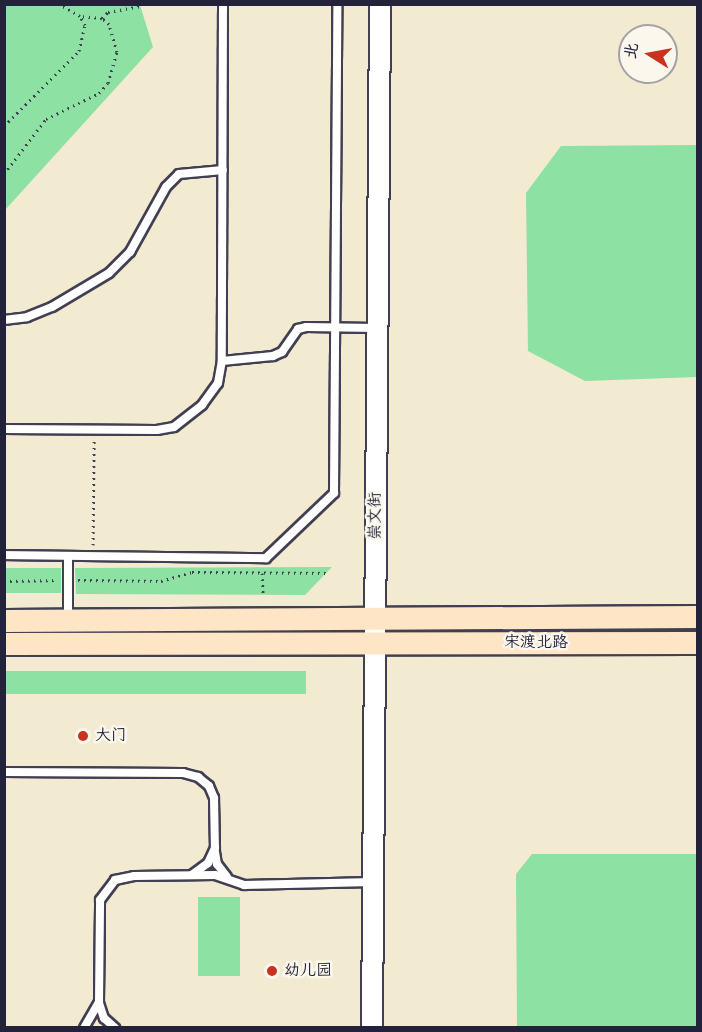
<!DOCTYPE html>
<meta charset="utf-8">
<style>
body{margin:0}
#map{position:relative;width:702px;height:1032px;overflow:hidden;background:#f3ead2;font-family:"Balsamiq Sans","LXGW WenKai TC",sans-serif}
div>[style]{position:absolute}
.green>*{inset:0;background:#8ce1a3;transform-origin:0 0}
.path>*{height:3px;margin-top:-1.5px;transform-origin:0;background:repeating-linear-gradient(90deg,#414052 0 1.5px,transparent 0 6px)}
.roads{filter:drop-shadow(2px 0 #414052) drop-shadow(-2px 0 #414052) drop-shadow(0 2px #414052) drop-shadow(0 -2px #414052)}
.service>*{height:8px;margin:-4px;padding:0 4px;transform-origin:4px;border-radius:4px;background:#fff}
.tertiary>*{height:20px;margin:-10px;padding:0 10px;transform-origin:10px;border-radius:10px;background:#fff}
.secondary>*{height:22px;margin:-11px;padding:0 11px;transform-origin:11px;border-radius:11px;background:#fde5c5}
.dots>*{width:16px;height:16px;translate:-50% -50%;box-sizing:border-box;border:3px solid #fbf7ec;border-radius:50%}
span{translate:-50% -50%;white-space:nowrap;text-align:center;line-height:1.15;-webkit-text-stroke:5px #fbf7ec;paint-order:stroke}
.street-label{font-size:16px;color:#22223b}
.poi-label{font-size:16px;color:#22223b}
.left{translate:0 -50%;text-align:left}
.frame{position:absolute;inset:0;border:6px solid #22223b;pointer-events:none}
.north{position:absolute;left:618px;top:24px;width:60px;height:60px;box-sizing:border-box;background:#fbf7ec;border:2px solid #a4a2a5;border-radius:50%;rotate:281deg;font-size:16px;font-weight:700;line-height:24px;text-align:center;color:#22223b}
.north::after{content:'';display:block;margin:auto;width:21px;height:27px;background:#c8321e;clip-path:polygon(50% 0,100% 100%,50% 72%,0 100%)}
</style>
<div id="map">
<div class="green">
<div style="clip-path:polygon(5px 4px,140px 5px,153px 47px,5px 210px)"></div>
<div style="clip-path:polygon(697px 145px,697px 377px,585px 381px,528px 351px,526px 193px,561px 146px)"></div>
<div style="clip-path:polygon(332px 567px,305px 595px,76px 594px,75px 568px)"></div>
<div style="left:5px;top:568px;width:56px;height:25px"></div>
<div style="left:5px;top:671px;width:301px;height:23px"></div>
<div style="clip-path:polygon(532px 854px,697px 854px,697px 1027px,517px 1027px,516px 874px)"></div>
<div style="left:198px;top:897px;width:42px;height:79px"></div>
</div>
<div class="path">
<div style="left:102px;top:18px;width:8px;rotate:-45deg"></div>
<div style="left:108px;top:12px;width:34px;rotate:-10deg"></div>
<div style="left:4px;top:126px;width:106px;rotate:-45deg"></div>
<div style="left:79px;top:51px;width:27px;rotate:-77deg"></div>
<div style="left:85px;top:25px;width:10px;rotate:-119deg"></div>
<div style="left:80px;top:16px;width:24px;rotate:-150deg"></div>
<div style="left:4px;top:174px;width:69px;rotate:-52.6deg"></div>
<div style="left:46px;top:119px;width:59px;rotate:-26.1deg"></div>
<div style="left:99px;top:93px;width:13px;rotate:-48deg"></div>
<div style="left:108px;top:83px;width:32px;rotate:-74deg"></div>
<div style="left:117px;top:52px;width:29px;rotate:-106deg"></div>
<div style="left:109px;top:24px;width:9px;rotate:-139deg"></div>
<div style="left:102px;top:18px;width:22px;rotate:-175deg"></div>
<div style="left:93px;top:545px;width:104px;rotate:-89.4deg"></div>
<div style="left:262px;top:573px;width:22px;rotate:87deg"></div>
<div style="left:78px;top:580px;width:83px;rotate:0.7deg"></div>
<div style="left:161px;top:581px;width:32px;rotate:-16deg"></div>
<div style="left:192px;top:572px;width:134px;rotate:0.4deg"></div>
<div style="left:4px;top:581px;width:53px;rotate:-1.1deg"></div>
</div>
<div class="roads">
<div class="service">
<div style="left:223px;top:4px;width:357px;rotate:90.2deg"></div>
<div style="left:222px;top:361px;width:51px;rotate:-5.6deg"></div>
<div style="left:273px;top:356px;width:10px;rotate:-24deg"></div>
<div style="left:282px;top:352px;width:28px;rotate:-55deg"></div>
<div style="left:298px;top:329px;width:8px;rotate:-14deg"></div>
<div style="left:306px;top:327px;width:71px;rotate:0.8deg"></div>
<div style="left:4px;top:320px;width:23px;rotate:-7deg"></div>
<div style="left:27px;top:317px;width:27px;rotate:-22deg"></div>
<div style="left:52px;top:307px;width:66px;rotate:-30.8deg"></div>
<div style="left:109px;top:273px;width:30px;rotate:-45deg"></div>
<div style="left:130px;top:252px;width:74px;rotate:-61deg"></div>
<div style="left:166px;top:187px;width:18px;rotate:-45deg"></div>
<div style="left:179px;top:174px;width:44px;rotate:-5.2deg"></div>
<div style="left:4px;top:429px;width:153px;rotate:0.4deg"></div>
<div style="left:157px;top:430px;width:17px;rotate:-10deg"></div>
<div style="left:174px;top:427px;width:36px;rotate:-38deg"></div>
<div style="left:202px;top:405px;width:27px;rotate:-54deg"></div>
<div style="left:218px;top:383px;width:22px;rotate:-80deg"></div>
<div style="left:4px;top:555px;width:262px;rotate:0.7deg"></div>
<div style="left:266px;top:558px;width:94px;rotate:-43.7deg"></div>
<div style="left:334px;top:493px;width:489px;rotate:-89.6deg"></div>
<div style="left:68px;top:618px;width:62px;rotate:-90deg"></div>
<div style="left:4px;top:772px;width:179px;rotate:0.3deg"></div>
<div style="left:183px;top:773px;width:16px;rotate:15deg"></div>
<div style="left:198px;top:777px;width:14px;rotate:39deg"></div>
<div style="left:209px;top:786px;width:13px;rotate:67deg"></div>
<div style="left:214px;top:798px;width:50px;rotate:88.9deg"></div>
<div style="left:215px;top:848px;width:17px;rotate:115deg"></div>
<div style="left:208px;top:863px;width:19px;rotate:144deg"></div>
<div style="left:215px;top:852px;width:12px;rotate:81deg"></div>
<div style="left:217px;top:864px;width:16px;rotate:52deg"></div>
<div style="left:99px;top:1003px;width:16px;rotate:72deg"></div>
<div style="left:104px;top:1018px;width:15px;rotate:42deg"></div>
<div style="left:84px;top:1028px;width:30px;rotate:-60deg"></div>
<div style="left:99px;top:1002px;width:102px;rotate:-89.4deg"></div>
<div style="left:100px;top:900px;width:25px;rotate:-53deg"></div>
<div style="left:115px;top:880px;width:19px;rotate:-12deg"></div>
<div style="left:134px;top:876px;width:81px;rotate:-0.7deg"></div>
<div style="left:215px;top:875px;width:31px;rotate:19deg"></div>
<div style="left:244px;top:885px;width:129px;rotate:-1.3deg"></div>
</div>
<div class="tertiary">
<div style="left:372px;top:1028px;width:1024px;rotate:-89.55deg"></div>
</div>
<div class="secondary">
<div style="left:4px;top:621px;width:694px;rotate:-0.33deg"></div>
<div style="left:4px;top:644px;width:694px;rotate:-0.08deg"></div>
</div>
</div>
<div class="dots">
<div style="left:83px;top:736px;background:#c8321e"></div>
<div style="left:272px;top:971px;background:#c8321e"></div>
</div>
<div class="street-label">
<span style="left:376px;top:516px;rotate:-90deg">崇文街</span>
<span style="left:536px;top:643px">宋渡北路</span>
</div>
<div class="poi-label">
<span class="left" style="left:95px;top:736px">大门</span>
<span class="left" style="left:284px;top:971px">幼儿园</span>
</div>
<div class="frame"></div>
<div class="north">北</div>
</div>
